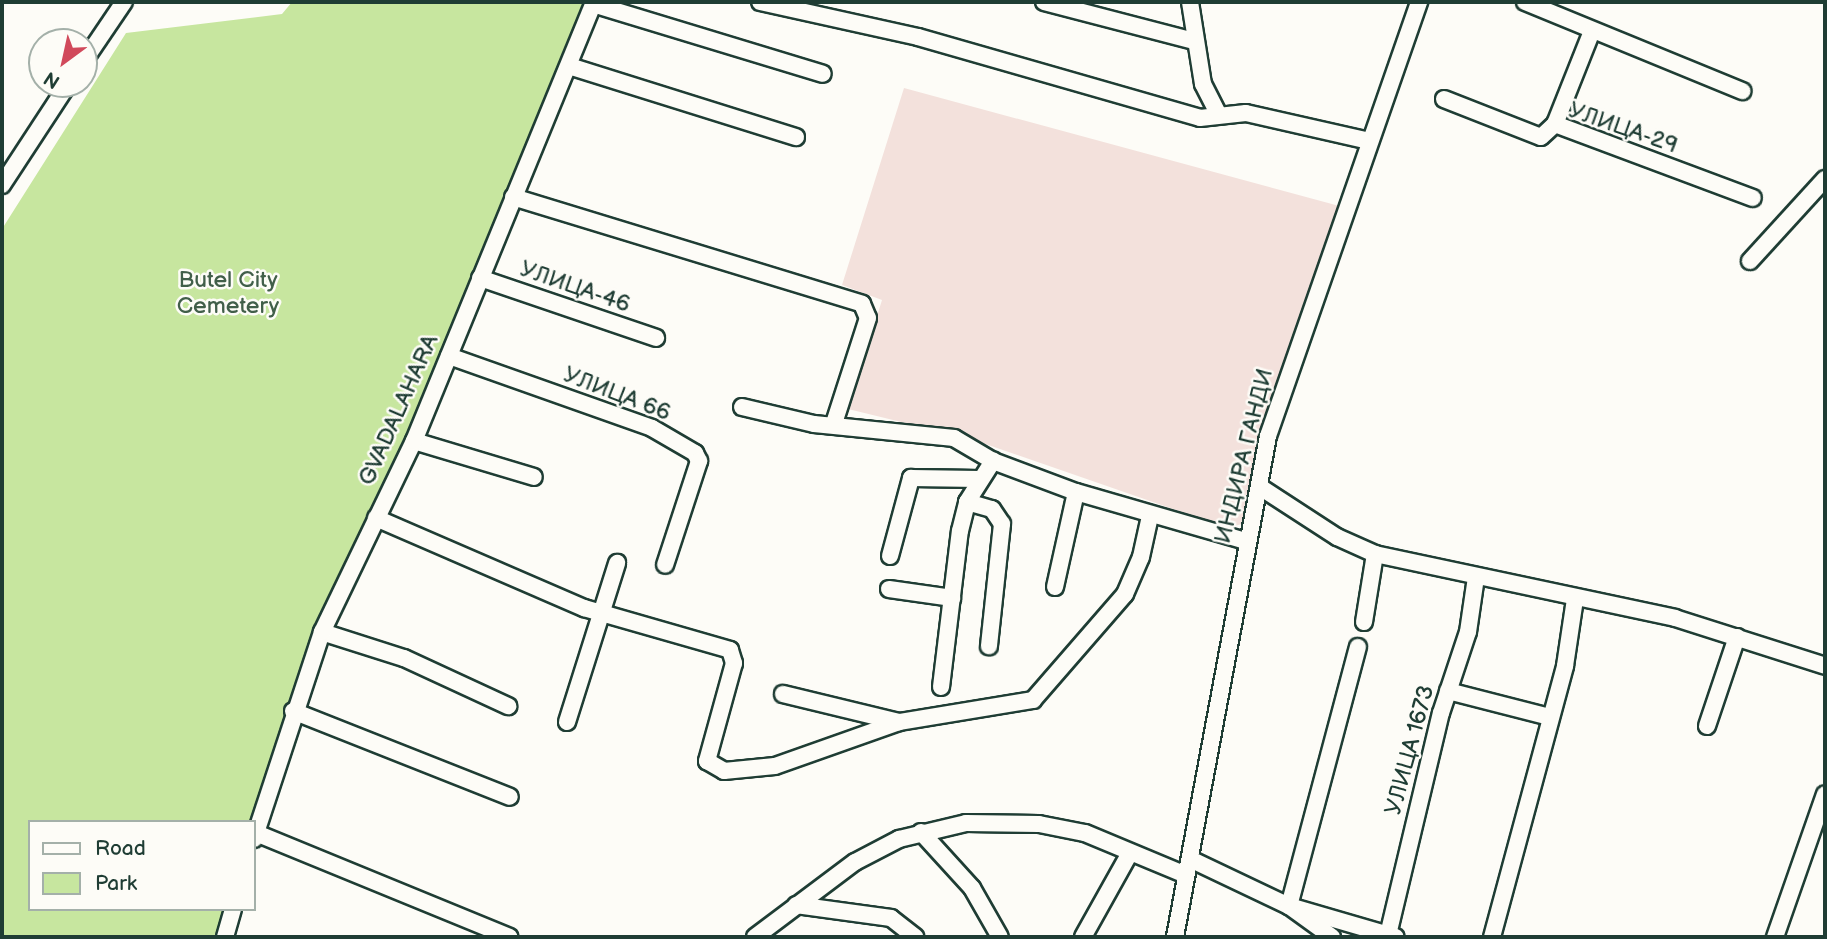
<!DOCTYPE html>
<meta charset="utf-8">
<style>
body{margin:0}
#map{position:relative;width:1827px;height:939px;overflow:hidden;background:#fdfcf7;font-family:"Balsamiq Sans",sans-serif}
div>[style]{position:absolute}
.built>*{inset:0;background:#f3e1dc}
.green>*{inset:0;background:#c7e69f}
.roads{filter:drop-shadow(2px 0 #1f3d34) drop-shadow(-2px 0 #1f3d34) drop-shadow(0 2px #1f3d34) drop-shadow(0 -2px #1f3d34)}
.minor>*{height:16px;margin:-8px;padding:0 8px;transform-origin:8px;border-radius:8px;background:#fdfcf7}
span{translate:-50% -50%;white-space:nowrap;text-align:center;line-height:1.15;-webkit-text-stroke:5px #fdfcf7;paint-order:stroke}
.street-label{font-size:23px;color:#1f3d34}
.park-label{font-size:23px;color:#415f49}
.frame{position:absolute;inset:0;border:4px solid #1f3d34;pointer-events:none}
.legend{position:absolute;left:28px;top:820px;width:228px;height:91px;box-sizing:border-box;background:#fdfcf7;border:2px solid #a4b0a9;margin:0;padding:9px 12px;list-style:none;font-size:21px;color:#1f3d34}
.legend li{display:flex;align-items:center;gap:14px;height:35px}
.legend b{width:35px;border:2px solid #a4b0a9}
.north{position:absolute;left:28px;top:28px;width:70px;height:70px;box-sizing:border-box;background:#fdfcf7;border:2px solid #a4b0a9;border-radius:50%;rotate:213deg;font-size:19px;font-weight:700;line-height:28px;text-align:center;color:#1f3d34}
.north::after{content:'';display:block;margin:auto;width:24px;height:32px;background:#d1495b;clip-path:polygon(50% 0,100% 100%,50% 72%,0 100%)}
</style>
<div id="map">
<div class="built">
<div style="clip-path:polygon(904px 88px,1343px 207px,1245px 523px,1228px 528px,971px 439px,848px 409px,882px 300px,842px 285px)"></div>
</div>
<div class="green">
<div style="clip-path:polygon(292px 2px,584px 2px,447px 355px,301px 664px,251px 822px,30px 822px,30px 909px,227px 909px,220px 937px,2px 937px,2px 229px,126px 33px,282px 14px)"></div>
</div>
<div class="roads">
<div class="minor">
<div style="left:760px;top:2px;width:162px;rotate:12.5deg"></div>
<div style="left:918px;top:37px;width:293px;rotate:16deg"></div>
<div style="left:1200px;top:118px;width:46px;rotate:-6.2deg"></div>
<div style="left:1246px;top:113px;width:126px;rotate:12.8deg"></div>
<div style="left:1044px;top:2px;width:155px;rotate:14.6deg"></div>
<div style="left:1190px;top:2px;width:83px;rotate:81deg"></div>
<div style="left:1203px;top:84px;width:35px;rotate:63deg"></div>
<div style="left:1525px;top:2px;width:235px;rotate:22.3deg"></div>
<div style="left:593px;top:4px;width:240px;rotate:16.9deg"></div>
<div style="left:84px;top:61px;width:71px;rotate:-55.9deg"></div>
<div style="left:569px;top:66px;width:238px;rotate:17.4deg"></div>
<div style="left:1444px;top:99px;width:104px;rotate:21.4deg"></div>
<div style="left:1541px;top:137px;width:19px;rotate:-43deg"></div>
<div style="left:1555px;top:124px;width:211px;rotate:20.5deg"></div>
<div style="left:1555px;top:124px;width:100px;rotate:-68.3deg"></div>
<div style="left:2px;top:185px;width:121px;rotate:-56.8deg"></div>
<div style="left:513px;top:197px;width:365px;rotate:17deg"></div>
<div style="left:862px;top:304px;width:15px;rotate:67deg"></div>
<div style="left:868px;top:318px;width:110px;rotate:107.9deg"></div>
<div style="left:1750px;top:261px;width:111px;rotate:-47.6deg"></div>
<div style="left:480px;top:278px;width:186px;rotate:18.8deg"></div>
<div style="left:449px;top:356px;width:215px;rotate:19.5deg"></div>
<div style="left:652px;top:428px;width:50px;rotate:30.2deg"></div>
<div style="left:695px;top:453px;width:9px;rotate:63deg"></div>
<div style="left:699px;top:461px;width:109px;rotate:108.1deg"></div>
<div style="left:742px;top:407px;width:74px;rotate:13.3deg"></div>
<div style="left:814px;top:424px;width:141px;rotate:5.7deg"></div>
<div style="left:954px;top:438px;width:45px;rotate:30.5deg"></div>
<div style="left:993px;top:461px;width:89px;rotate:20.5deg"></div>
<div style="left:1076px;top:492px;width:177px;rotate:16.1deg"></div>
<div style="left:414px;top:441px;width:125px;rotate:16.7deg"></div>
<div style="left:1260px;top:487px;width:92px;rotate:33deg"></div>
<div style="left:1337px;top:537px;width:42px;rotate:24.1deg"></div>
<div style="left:1375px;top:554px;width:307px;rotate:12deg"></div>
<div style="left:1675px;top:618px;width:157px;rotate:17.7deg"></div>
<div style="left:967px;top:502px;width:26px;rotate:16deg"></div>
<div style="left:992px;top:509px;width:18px;rotate:56deg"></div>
<div style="left:1002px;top:524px;width:123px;rotate:96.1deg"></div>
<div style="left:376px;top:518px;width:227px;rotate:23.4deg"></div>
<div style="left:584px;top:608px;width:152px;rotate:16deg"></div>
<div style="left:730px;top:650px;width:14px;rotate:73deg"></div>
<div style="left:734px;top:663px;width:102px;rotate:105.4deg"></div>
<div style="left:707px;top:761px;width:20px;rotate:30deg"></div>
<div style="left:724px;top:771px;width:51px;rotate:-5.6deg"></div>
<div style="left:775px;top:766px;width:132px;rotate:-19.5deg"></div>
<div style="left:899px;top:722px;width:136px;rotate:-9.3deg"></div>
<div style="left:1033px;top:700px;width:140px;rotate:-49deg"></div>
<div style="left:1125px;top:594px;width:40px;rotate:-66.6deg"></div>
<div style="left:1141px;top:557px;width:42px;rotate:-77.6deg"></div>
<div style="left:890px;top:556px;width:81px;rotate:-74.9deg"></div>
<div style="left:911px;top:478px;width:68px;rotate:0.8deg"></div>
<div style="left:1055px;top:587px;width:97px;rotate:-77.5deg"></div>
<div style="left:889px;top:589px;width:64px;rotate:8.1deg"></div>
<div style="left:1364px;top:622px;width:69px;rotate:-80.8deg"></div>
<div style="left:322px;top:632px;width:86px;rotate:17.6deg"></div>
<div style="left:404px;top:658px;width:115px;rotate:24.8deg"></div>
<div style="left:941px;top:687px;width:157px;rotate:-83.1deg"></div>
<div style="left:960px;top:531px;width:30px;rotate:-76deg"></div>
<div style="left:967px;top:502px;width:49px;rotate:-57.6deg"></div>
<div style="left:1448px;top:691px;width:105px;rotate:14.3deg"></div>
<div style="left:783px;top:694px;width:119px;rotate:13.6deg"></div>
<div style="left:293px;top:711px;width:233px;rotate:21.6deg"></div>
<div style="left:567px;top:722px;width:167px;rotate:-72.5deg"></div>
<div style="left:1707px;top:726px;width:94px;rotate:-71.4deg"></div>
<div style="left:921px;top:832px;width:76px;rotate:47.7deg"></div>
<div style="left:972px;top:888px;width:56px;rotate:60.3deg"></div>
<div style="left:256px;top:833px;width:274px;rotate:22.3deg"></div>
<div style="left:254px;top:839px;width:218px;rotate:-71.8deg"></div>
<div style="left:322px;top:632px;width:212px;rotate:-64.3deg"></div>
<div style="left:414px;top:441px;width:474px;rotate:-67.7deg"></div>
<div style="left:1190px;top:859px;width:110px;rotate:25.4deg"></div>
<div style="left:1289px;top:906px;width:111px;rotate:16.2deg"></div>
<div style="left:796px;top:905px;width:96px;rotate:7.8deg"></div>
<div style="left:891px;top:918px;width:31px;rotate:38deg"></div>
<div style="left:1388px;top:935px;width:228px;rotate:-76.6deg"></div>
<div style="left:1441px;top:713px;width:85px;rotate:-71.6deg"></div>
<div style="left:1468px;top:632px;width:56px;rotate:-81.7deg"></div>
<div style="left:225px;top:937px;width:29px;rotate:-74deg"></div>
<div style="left:755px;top:937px;width:125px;rotate:-36.9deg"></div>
<div style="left:855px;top:862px;width:50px;rotate:-27.6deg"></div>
<div style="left:899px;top:839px;width:69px;rotate:-13.4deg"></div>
<div style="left:966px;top:823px;width:73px;rotate:0.8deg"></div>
<div style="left:1039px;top:824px;width:47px;rotate:11.1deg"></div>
<div style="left:1085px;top:833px;width:109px;rotate:22.6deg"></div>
<div style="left:1083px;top:937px;width:96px;rotate:-60.8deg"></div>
<div style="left:1175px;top:937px;width:510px;rotate:-79.48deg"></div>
<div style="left:1268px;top:436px;width:460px;rotate:-70.8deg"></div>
<div style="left:1332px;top:937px;width:53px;rotate:-144.2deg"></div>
<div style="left:1289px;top:906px;width:268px;rotate:-75.1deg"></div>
<div style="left:1492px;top:937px;width:281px;rotate:-74.9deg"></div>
<div style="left:1565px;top:666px;width:68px;rotate:-81.5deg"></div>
<div style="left:1775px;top:937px;width:151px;rotate:-70.7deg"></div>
</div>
</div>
<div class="street-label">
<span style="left:1623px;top:128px;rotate:19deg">УЛИЦА-29</span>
<span style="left:575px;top:287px;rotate:19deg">УЛИЦА-46</span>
<span style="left:617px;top:394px;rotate:21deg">УЛИЦА 66</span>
<span style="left:399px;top:410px;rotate:-66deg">GVADALAHARA</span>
<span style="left:1244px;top:456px;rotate:-76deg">ИНДИРА ГАНДИ</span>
<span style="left:1410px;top:750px;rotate:-75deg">УЛИЦА 1673</span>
</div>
<div class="park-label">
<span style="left:228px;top:293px">Butel City<br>Cemetery</span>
</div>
<div class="frame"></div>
<ul class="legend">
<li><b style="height:9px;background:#fdfcf7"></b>Road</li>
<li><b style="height:19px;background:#c7e69f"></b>Park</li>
</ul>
<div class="north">N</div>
</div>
